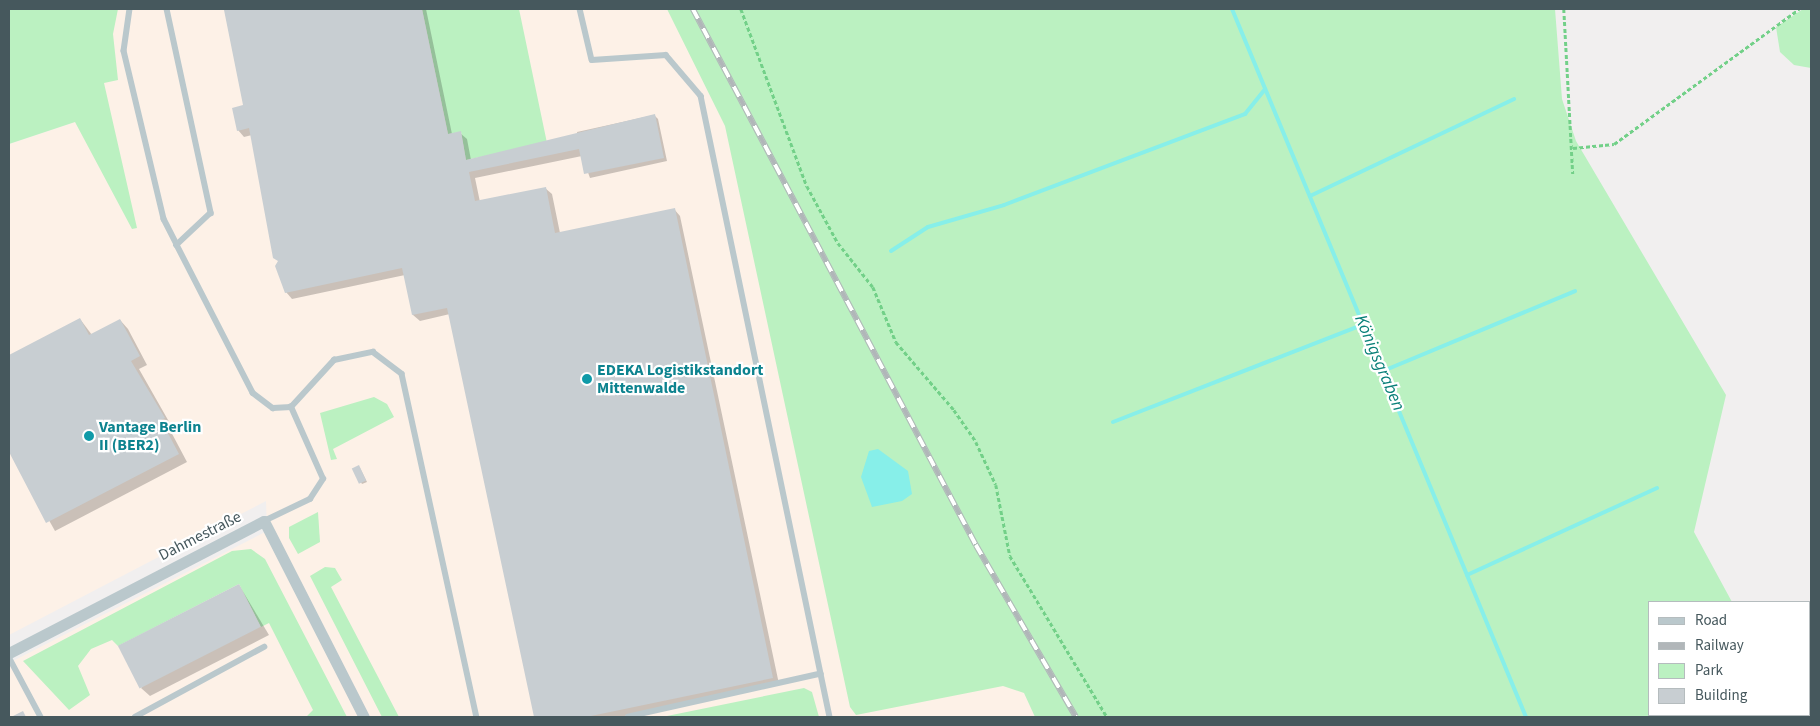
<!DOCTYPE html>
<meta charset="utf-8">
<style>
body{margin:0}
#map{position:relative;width:1820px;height:726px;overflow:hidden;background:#f1efef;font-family:"Source Sans 3",sans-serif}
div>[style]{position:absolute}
.commercial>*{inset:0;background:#fdf1e7}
.green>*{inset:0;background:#bbf1c1}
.water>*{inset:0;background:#87efe9}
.shadow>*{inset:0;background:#0003}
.stream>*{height:4px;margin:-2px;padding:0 2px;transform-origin:2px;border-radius:2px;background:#87efe9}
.building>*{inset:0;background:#c8ced2;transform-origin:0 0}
.path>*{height:2.5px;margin-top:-1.25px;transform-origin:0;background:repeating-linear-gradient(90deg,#72d088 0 4px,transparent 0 6.5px)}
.service>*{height:5.5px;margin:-2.75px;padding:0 2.75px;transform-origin:2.75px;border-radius:2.75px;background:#bac8cc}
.minor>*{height:11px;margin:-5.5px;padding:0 5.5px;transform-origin:5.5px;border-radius:5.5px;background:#bac8cc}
.rail>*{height:5.5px;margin-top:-2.75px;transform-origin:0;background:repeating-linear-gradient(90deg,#fff 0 11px,#b1b6b9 0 22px);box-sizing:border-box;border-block:1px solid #b1b6b9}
.dots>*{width:14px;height:14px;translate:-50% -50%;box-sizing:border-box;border:2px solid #fff;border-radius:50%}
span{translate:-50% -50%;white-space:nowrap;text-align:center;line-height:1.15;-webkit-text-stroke:4.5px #fff;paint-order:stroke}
.culture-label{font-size:16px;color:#0d838f;font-weight:700}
.left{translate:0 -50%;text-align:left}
.street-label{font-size:16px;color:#46585d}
.water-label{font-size:18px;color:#0a8079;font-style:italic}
.frame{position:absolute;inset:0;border:10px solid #46585d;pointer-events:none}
.legend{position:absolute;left:1648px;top:601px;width:162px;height:115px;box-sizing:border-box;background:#fff;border:1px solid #b5bcbe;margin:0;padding:6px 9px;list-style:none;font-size:15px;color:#46585d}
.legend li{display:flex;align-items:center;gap:10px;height:25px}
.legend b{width:25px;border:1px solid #b5bcbe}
</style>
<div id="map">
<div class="commercial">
<div style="clip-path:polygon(99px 9px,680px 9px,1066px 717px,9px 717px,9px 663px,267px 531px,266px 501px,9px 635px,9px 144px,75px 122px)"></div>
</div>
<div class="green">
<div style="clip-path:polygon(9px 9px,118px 9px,113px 34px,118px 80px,104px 83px,137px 228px,132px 229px,75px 122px,9px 144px)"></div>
<div style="clip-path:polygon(422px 9px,519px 9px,547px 143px,466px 160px,461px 132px,448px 134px)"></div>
<div style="clip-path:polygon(667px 9px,1555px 9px,1562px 99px,1576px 141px,1726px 395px,1694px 532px,1732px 602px,1649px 602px,1649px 715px,1793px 717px,1035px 717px,1024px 693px,1003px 686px,856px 715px,850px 707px,725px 126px)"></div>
<div style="clip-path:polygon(1803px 9px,1811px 9px,1811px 68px,1794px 65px,1780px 52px,1776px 27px)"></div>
<div style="clip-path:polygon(374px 397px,387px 404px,394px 417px,333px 449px,337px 459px,331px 460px,320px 413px)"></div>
<div style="clip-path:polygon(318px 512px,320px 542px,298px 554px,289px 538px,289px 527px)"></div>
<div style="clip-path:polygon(251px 549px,265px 559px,347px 717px,306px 717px,313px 710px,269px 623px,261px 627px,239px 584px,118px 646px,112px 640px,91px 649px,78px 666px,90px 695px,69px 710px,23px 661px,232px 551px)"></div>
<div style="clip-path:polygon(325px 567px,335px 568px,342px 580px,331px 587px,399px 717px,382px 717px,310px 576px)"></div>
<div style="clip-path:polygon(804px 688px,812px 692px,819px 717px,662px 717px)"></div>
</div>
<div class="water">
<div style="clip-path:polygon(878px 449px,908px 471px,912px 494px,902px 501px,872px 507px,861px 477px,869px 451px)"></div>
</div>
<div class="shadow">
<div style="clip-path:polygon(233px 9px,426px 9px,452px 134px,460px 133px,467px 139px,471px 160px,578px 140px,577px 132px,654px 115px,658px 119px,667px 161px,590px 178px,582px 156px,475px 178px,480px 202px,545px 188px,552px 194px,560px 233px,674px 209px,680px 216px,779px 684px,620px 717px,536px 717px,450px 314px,420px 321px,413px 315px,405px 275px,292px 299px,286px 292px,252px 135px,244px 137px,238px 130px,245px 106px,225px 10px)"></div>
<div style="clip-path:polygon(80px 319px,92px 335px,120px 320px,128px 329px,147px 365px,139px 369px,172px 427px,169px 428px,187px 462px,55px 531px,9px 449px,9px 356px)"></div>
<div style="clip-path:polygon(360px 468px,367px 482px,362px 484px,354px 469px)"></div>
<div style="clip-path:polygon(239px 585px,269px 635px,150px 696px,141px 688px)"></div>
</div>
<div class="stream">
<div style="left:1232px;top:9px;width:767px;rotate:67.45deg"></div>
<div style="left:1310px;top:196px;width:226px;rotate:-25.4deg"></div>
<div style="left:891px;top:251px;width:44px;rotate:-33deg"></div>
<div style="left:928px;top:227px;width:79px;rotate:-16.1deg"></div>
<div style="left:1004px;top:205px;width:258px;rotate:-20.7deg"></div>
<div style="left:1245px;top:114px;width:32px;rotate:-51deg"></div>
<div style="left:1383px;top:371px;width:208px;rotate:-22.6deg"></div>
<div style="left:1113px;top:422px;width:269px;rotate:-21.3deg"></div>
<div style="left:1467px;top:575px;width:209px;rotate:-24.6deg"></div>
</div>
<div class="building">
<div style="clip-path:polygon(227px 9px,422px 9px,448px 134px,461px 131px,466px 160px,655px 114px,664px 158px,584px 174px,579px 149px,469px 172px,475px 201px,546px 187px,555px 233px,675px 208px,773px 678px,586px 717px,534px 717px,447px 308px,412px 315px,402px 268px,285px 293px,275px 266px,278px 261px,273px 258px,249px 128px,237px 131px,232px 108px,243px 105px,224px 10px)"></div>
<div style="clip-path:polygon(80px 318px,89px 335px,120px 319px,140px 356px,131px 361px,165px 418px,161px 420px,179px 454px,46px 523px,9px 452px,9px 355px)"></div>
<div style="left:359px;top:465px;width:17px;height:8px;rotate:65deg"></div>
<div style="left:239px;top:584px;width:48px;height:136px;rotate:63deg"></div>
<div style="clip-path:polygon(23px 711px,26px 717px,11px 717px)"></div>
</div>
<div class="path">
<div style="left:741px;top:9px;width:189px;rotate:69.6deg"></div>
<div style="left:807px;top:186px;width:65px;rotate:61.5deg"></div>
<div style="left:838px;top:243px;width:56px;rotate:51.5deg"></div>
<div style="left:873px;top:287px;width:60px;rotate:67.3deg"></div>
<div style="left:896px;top:342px;width:89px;rotate:49.5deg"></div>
<div style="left:954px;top:410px;width:39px;rotate:55deg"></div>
<div style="left:976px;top:442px;width:47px;rotate:65.1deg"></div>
<div style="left:996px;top:485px;width:72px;rotate:78.8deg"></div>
<div style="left:1010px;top:556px;width:188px;rotate:58.9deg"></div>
<div style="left:1564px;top:9px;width:165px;rotate:86.9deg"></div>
<div style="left:1573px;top:148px;width:41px;rotate:-5.6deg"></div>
<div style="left:1614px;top:144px;width:229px;rotate:-36.1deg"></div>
</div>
<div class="service">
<div style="left:130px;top:9px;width:42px;rotate:98.1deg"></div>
<div style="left:124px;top:51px;width:173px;rotate:76.6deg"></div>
<div style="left:164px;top:219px;width:29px;rotate:63deg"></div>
<div style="left:167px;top:9px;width:209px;rotate:77.8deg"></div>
<div style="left:211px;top:213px;width:47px;rotate:136.7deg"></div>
<div style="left:177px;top:245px;width:166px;rotate:62.8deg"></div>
<div style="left:253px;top:393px;width:25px;rotate:37deg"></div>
<div style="left:273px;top:408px;width:18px;rotate:-3deg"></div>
<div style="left:580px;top:9px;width:52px;rotate:76.8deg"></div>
<div style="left:592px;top:60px;width:74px;rotate:-3.9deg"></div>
<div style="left:666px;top:55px;width:54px;rotate:49.5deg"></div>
<div style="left:701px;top:96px;width:590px;rotate:78.27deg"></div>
<div style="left:821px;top:674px;width:197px;rotate:167.4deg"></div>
<div style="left:264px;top:521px;width:51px;rotate:-25.6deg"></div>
<div style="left:310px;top:499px;width:24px;rotate:-57deg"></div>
<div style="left:323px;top:479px;width:79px;rotate:-114deg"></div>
<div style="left:291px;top:407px;width:64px;rotate:-47.5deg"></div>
<div style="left:334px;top:360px;width:40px;rotate:-12deg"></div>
<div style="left:373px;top:352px;width:36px;rotate:37deg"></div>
<div style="left:402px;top:374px;width:351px;rotate:77.7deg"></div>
<div style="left:9px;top:657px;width:68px;rotate:61.9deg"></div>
<div style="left:821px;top:674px;width:44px;rotate:78.2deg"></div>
<div style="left:135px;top:717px;width:147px;rotate:-28.5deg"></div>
</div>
<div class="minor">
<div style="left:9px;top:653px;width:287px;rotate:-27.4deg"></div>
<div style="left:264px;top:521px;width:220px;rotate:63deg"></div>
</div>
<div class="rail">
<div style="left:693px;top:9px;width:606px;rotate:62.17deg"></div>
<div style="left:976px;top:545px;width:199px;rotate:59.8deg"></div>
</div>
<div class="dots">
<div style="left:587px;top:379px;background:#0f9aa8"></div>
<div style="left:89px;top:436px;background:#0f9aa8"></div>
</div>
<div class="culture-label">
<span class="left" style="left:597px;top:379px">EDEKA Logistikstandort<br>Mittenwalde</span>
<span class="left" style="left:99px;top:436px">Vantage Berlin<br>II (BER2)</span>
</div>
<div class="street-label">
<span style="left:200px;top:536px;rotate:-27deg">Dahmestraße</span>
</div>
<div class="water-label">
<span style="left:1379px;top:363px;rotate:67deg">Königsgraben</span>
</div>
<div class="frame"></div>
<ul class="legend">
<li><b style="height:6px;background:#bac8cc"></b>Road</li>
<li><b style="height:6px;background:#b1b6b9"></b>Railway</li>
<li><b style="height:14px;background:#bbf1c1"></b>Park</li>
<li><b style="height:14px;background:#c8ced2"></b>Building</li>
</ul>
</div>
